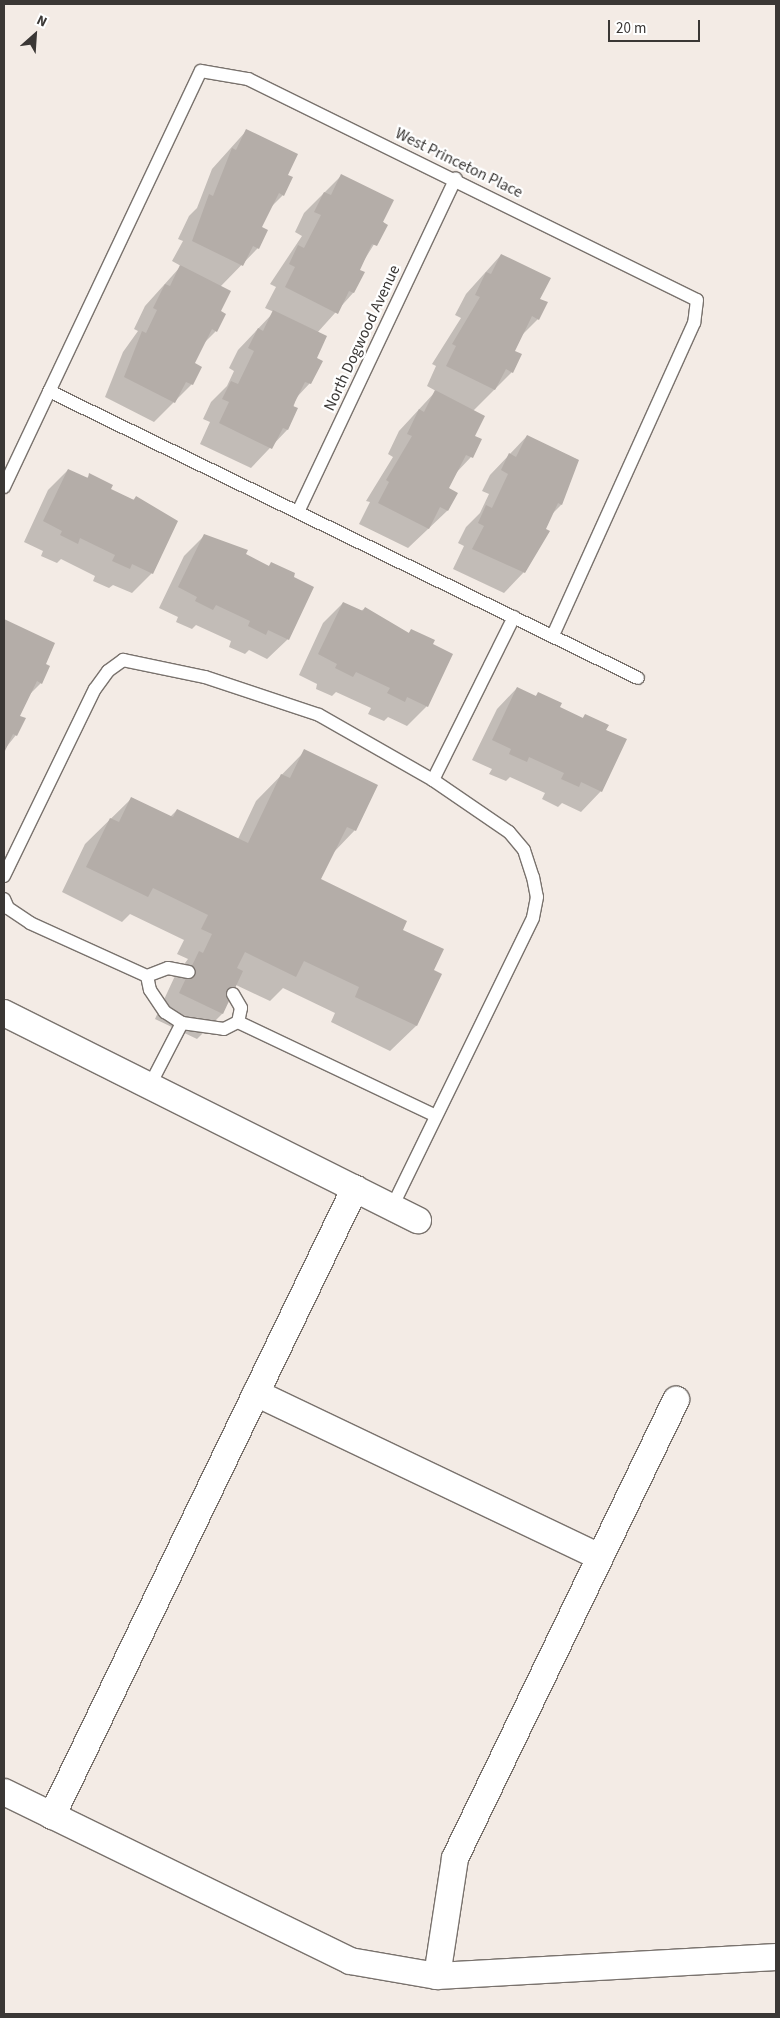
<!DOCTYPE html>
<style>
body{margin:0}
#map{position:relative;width:780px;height:2018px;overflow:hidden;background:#f3ebe5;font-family:"Source Sans 3",sans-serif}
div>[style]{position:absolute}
.shadow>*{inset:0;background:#0003}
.building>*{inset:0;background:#b4ada8}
.roads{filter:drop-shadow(1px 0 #79726d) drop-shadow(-1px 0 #79726d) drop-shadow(0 1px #79726d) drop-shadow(0 -1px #79726d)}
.lane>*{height:12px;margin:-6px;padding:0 6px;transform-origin:6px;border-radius:6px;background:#fff}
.street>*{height:26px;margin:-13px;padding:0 13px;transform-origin:13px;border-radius:13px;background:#fff}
span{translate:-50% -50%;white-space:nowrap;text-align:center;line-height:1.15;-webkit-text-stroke:4.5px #fff;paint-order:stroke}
.street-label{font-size:16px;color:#3a3735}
.frame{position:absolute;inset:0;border:5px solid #3a3735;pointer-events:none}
.north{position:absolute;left:10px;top:10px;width:50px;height:50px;-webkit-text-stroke:4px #fff;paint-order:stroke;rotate:26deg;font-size:14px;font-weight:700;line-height:20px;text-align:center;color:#3a3735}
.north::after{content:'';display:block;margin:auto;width:18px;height:22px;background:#3a3735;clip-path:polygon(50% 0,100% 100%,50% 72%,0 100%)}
.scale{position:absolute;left:608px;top:20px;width:92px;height:22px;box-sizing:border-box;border:2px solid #3a3735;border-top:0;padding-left:6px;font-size:15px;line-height:18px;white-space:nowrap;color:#3a3735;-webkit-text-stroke:4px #fff;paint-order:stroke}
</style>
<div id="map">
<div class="shadow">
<div style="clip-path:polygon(247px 130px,286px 175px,283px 195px,269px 209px,260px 227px,258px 248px,220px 287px,216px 331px,202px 345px,193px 364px,192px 384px,154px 422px,105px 397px,123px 352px,138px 331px,134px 329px,145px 306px,181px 266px,172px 261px,183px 241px,178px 239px,189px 216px,197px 208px,212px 169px)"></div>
<div style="clip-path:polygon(341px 176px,386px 225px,358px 270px,363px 273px,353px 293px,317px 333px,310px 383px,296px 398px,287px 430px,251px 468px,200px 444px,210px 422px,203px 419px,211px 402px,227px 386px,234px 371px,229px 368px,238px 350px,274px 312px,265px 308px,276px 287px,270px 284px,302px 236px,295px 232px,304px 213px)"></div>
<div style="clip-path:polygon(501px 255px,539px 300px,538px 319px,520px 337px,513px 351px,512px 372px,473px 411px,474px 437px,480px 440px,471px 457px,455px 474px,448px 488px,447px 511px,408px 548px,359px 524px,370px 502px,366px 501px,393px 457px,388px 454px,399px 431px,436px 391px,427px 386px,436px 366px,432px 364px,461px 318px,455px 315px,466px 294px)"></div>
<div style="clip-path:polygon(527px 436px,578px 460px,561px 505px,552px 514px,524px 572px,504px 593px,453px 569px,464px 546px,458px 543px,466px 527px,480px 513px,489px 494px,482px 491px,490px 475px)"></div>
<div style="clip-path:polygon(68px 470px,86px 479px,90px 475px,109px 489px,133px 500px,136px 497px,152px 573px,132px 593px,113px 585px,109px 588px,93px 581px,95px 576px,61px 559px,57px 563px,41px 556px,43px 551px,24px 542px,48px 490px)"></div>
<div style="clip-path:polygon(204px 536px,268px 567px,272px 563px,292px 578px,288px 639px,267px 659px,249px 650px,245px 654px,229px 647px,231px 641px,196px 625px,192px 629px,176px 622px,178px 617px,159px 608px,184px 556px)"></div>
<div style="clip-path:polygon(343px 603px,361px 611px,365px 608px,408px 634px,411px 630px,427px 706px,407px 726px,388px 717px,384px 721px,368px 714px,371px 708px,336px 692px,332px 696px,316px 689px,317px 684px,299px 675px,323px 623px)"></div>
<div style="clip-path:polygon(4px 620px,53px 644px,44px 664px,41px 683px,29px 695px,19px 716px,16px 735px,4px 750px)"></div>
<div style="clip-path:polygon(517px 688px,535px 697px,539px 693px,558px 707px,582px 719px,585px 715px,605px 730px,625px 740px,601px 791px,581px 812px,562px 803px,558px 807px,542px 799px,545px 793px,510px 777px,506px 781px,489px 774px,492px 769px,472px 760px,497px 709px)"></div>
<div style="clip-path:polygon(305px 751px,355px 830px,333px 853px,320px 880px,401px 930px,432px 971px,440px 975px,416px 1026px,390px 1051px,331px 1022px,335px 1013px,283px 988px,270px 1001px,236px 985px,222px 1014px,197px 1039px,155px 1019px,174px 978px,188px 959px,177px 954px,184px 940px,130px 914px,122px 922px,62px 892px,85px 844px,132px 798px,170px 817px,177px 810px,238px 839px,256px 801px)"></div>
</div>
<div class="building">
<div style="clip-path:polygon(246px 129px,298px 154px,288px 175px,293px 177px,284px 196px,279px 193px,262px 227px,268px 230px,259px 249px,253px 246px,243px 266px,192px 241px,209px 194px,213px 196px,232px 148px,236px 150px)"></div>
<div style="clip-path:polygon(341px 174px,394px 200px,383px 222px,388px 225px,377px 246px,372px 244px,360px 270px,365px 272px,354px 293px,349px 291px,338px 314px,285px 287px,295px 267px,289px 264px,298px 245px,304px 248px,321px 215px,314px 212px,324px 192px,331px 195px)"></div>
<div style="clip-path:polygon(501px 254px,551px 278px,540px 299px,548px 302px,539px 320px,532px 316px,515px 351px,522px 354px,513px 373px,506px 369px,495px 390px,446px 366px,456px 346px,452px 344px,480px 297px,475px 295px,486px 272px,491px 274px)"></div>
<div style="clip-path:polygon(180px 265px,231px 291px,221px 311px,226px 314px,217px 332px,212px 329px,195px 363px,202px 367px,193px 385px,186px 382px,175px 403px,124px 377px,142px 331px,146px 333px,157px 310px,153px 308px,165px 284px,170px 286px)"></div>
<div style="clip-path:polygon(273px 310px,327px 336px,317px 358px,323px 361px,311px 384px,305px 382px,293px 406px,298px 408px,288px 430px,283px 428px,272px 449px,219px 423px,229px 402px,222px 399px,231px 381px,238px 384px,254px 351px,248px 348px,258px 328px,263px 331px)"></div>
<div style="clip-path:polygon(435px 390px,485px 416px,475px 436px,482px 439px,473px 458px,466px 455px,449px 488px,458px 493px,448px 511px,440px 507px,429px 529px,378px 503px,389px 482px,386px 480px,412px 436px,407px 434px,419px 409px,424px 412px)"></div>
<div style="clip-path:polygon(527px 435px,579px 460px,562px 505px,558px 503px,546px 529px,550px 531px,525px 573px,472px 549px,484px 526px,478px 523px,486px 505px,492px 508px,508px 474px,501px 470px,509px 453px,516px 457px)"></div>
<div style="clip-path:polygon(68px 469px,88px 478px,89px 473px,113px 485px,111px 489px,134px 500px,136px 496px,178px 521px,153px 574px,132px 564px,130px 569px,112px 561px,115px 555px,80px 538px,78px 544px,60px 535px,62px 531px,43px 521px)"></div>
<div style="clip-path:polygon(204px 534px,248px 550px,246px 554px,269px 566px,271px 562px,295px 573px,294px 577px,314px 587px,289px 640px,268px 630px,266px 635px,248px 626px,250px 621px,216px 605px,213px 610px,195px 601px,197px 597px,178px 587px)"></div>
<div style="clip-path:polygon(343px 602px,363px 611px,365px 607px,409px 633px,411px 629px,435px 640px,433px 644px,453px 654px,428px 707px,407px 697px,405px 702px,387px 693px,390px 688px,356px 672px,353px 677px,335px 668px,337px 664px,318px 654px)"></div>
<div style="clip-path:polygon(4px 619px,55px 643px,46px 664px,50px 666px,42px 684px,37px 681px,20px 716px,26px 718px,17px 736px,13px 734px,4px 753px)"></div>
<div style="clip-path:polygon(517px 687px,536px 696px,538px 692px,562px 703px,560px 707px,583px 718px,585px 714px,609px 725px,606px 730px,627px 739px,602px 792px,581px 782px,579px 787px,561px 779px,564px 773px,529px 757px,527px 762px,509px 754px,511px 749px,492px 740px)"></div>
<div style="clip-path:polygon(304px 749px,378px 785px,356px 831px,347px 827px,321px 879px,407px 921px,403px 930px,444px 949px,434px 970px,442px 974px,417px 1026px,355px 997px,359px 987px,304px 961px,296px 977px,245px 952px,237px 968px,243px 971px,223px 1014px,179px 993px,199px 951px,203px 953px,212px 934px,201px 929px,208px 915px,153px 888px,148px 897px,86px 867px,110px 818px,119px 822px,131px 797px,173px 817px,177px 809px,248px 843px,281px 774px,290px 778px)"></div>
</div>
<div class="roads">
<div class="lane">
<div style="left:49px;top:391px;width:655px;rotate:25.98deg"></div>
<div style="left:4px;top:487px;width:460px;rotate:-64.7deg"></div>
<div style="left:201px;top:71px;width:48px;rotate:9.7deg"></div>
<div style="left:248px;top:79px;width:500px;rotate:26.21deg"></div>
<div style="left:697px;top:300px;width:23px;rotate:97deg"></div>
<div style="left:694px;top:323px;width:343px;rotate:114.3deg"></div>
<div style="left:298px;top:512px;width:369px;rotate:-64.7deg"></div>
<div style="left:433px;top:780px;width:182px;rotate:-63.6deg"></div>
<div style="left:4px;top:876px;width:208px;rotate:-64.1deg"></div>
<div style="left:95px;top:689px;width:22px;rotate:-54deg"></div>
<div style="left:108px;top:671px;width:19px;rotate:-36deg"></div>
<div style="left:123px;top:660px;width:84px;rotate:11.7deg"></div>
<div style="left:205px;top:677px;width:120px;rotate:18.4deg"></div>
<div style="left:319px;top:715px;width:131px;rotate:29.7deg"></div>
<div style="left:433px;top:780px;width:92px;rotate:34.4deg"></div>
<div style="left:509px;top:832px;width:23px;rotate:50deg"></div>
<div style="left:524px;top:850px;width:28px;rotate:72deg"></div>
<div style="left:533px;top:877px;width:20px;rotate:79deg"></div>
<div style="left:537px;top:897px;width:21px;rotate:101deg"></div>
<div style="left:533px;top:918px;width:322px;rotate:116deg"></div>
<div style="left:4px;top:899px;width:10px;rotate:66deg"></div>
<div style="left:8px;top:908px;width:27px;rotate:34deg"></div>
<div style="left:30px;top:923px;width:128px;rotate:24.4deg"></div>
<div style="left:147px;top:976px;width:14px;rotate:78deg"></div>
<div style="left:150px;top:990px;width:27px;rotate:56deg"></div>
<div style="left:165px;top:1012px;width:20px;rotate:33deg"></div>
<div style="left:182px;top:1023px;width:42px;rotate:8.1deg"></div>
<div style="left:224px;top:1029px;width:16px;rotate:-27deg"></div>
<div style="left:238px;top:1022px;width:219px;rotate:25.4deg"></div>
<div style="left:147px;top:976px;width:22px;rotate:-21deg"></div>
<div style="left:168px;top:968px;width:21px;rotate:11deg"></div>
<div style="left:233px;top:994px;width:16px;rotate:60deg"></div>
<div style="left:241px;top:1008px;width:14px;rotate:102deg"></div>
<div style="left:150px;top:1085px;width:70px;rotate:-62.7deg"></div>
</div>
<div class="street">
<div style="left:4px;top:1013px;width:463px;rotate:26.6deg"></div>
<div style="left:256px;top:1393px;width:381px;rotate:25.5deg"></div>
<div style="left:4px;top:1792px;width:385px;rotate:26deg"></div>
<div style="left:350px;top:1961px;width:88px;rotate:9.8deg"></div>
<div style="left:437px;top:1976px;width:340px;rotate:-3.2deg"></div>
<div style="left:52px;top:1816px;width:697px;rotate:-64.24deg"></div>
<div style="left:437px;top:1976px;width:119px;rotate:-81.3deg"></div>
<div style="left:455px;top:1858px;width:509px;rotate:-64.24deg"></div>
</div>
</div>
<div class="street-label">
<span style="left:459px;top:163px;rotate:26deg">West Princeton Place</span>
<span style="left:362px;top:338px;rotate:-65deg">North Dogwood Avenue</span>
</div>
<div class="frame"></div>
<div class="north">N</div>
<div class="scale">20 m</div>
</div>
